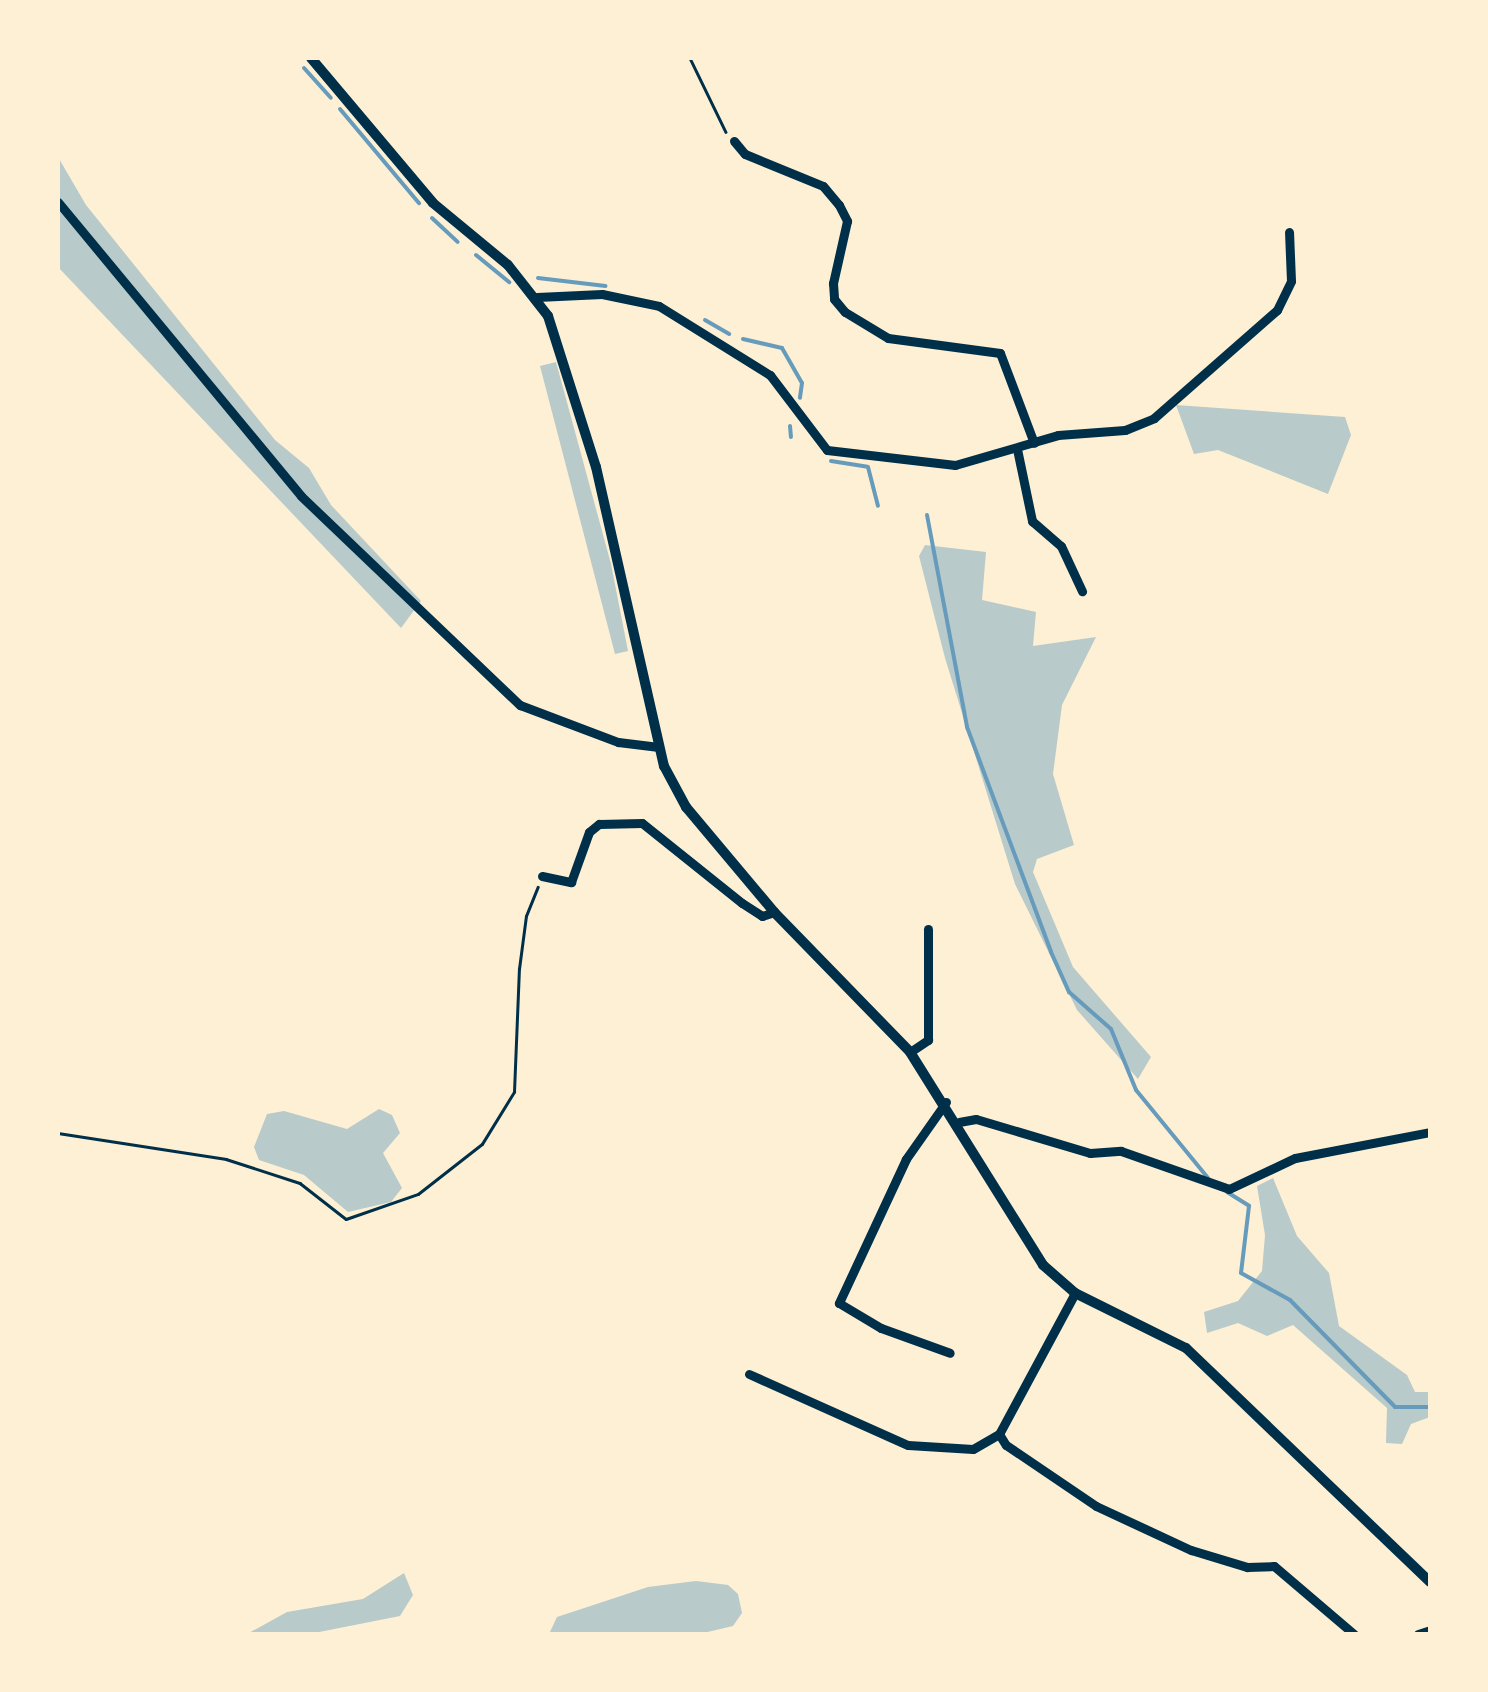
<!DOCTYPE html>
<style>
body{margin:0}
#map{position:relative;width:1488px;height:1692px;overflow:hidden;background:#fdf0d5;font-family:"Titillium Web",sans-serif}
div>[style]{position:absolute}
.green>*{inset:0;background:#b9caca}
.stream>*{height:4px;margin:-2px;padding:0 2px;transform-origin:2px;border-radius:2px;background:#669bbc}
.path>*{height:2.5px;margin:-1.25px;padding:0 1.25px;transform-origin:1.25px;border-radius:1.25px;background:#003049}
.minor>*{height:9px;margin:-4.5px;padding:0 4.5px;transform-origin:4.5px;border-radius:4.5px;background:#003049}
.tertiary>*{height:10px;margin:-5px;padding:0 5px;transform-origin:5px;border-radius:5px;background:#003049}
span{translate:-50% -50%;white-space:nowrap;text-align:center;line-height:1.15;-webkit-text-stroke:8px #fdf0d5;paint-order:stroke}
.frame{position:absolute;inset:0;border:60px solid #fdf0d5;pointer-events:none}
</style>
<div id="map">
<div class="green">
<div style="clip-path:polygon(58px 157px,86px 205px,275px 440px,309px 468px,331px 505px,421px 601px,401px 628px,58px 267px)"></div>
<div style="clip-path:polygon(556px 362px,611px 564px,628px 651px,615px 654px,540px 366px)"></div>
<div style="clip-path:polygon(1176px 405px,1345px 417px,1351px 435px,1328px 494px,1218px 450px,1194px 454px)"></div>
<div style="clip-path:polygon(925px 545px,986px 552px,982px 600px,1036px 612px,1033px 646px,1096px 637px,1062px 705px,1053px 774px,1074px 845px,1037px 859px,1033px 872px,1073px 967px,1151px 1057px,1138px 1079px,1077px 1010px,1015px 884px,945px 658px,919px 556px)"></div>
<div style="clip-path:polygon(379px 1109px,392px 1115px,400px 1133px,383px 1153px,402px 1188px,391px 1202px,348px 1212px,304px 1175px,259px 1160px,254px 1147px,267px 1114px,284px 1111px,347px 1129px)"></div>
<div style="clip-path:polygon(1273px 1178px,1297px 1236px,1329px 1273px,1339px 1326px,1407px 1375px,1415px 1392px,1430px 1392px,1430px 1417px,1411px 1424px,1402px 1444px,1386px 1443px,1387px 1408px,1293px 1325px,1267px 1336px,1238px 1323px,1207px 1333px,1204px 1312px,1238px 1301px,1262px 1271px,1265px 1235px,1257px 1186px)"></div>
<div style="clip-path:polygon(404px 1573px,413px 1595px,400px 1616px,309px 1634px,247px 1634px,287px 1612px,363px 1599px)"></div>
<div style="clip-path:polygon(696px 1581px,728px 1585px,738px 1594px,742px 1613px,733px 1626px,699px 1634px,549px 1634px,557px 1617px,648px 1587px)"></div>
</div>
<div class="stream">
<div style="left:304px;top:68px;width:40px;rotate:48deg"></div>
<div style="left:340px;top:109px;width:123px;rotate:50deg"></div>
<div style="left:432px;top:218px;width:35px;rotate:43deg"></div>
<div style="left:476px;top:255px;width:43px;rotate:39.3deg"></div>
<div style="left:538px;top:278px;width:68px;rotate:6.7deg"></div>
<div style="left:705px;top:320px;width:28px;rotate:30deg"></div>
<div style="left:743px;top:339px;width:40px;rotate:13deg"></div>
<div style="left:782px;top:348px;width:40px;rotate:60.3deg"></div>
<div style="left:802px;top:383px;width:15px;rotate:98deg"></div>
<div style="left:790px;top:426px;width:11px;rotate:85deg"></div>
<div style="left:831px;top:461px;width:37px;rotate:9deg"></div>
<div style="left:868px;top:467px;width:40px;rotate:75.6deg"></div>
<div style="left:927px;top:515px;width:216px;rotate:79.3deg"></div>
<div style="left:967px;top:727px;width:240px;rotate:69.5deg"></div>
<div style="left:1051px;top:952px;width:44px;rotate:65.8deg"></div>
<div style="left:1069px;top:992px;width:56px;rotate:41.4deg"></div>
<div style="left:1111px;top:1029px;width:66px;rotate:67.7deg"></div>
<div style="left:1136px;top:1090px;width:114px;rotate:50.7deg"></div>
<div style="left:1227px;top:1192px;width:26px;rotate:32deg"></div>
<div style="left:1249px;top:1206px;width:67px;rotate:96.8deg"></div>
<div style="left:1241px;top:1273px;width:56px;rotate:28.9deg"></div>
<div style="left:1290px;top:1300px;width:150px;rotate:45.5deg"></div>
<div style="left:1395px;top:1407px;width:35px"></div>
</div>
<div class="path">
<div style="left:690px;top:58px;width:82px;rotate:64.1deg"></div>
<div style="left:58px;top:1133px;width:170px;rotate:8.8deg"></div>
<div style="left:226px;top:1159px;width:78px;rotate:18deg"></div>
<div style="left:300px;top:1183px;width:58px;rotate:38deg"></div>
<div style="left:346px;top:1219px;width:76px;rotate:-19.1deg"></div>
<div style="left:418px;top:1194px;width:81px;rotate:-38deg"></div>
<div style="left:482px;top:1144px;width:61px;rotate:-58.4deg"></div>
<div style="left:514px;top:1092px;width:123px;rotate:-87.7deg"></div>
<div style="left:519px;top:969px;width:53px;rotate:-82.5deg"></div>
<div style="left:526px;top:916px;width:31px;rotate:-68deg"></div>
</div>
<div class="minor">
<div style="left:734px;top:141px;width:17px;rotate:50deg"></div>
<div style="left:745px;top:154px;width:84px;rotate:22.3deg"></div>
<div style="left:823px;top:186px;width:25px;rotate:50deg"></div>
<div style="left:839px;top:205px;width:18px;rotate:63deg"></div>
<div style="left:847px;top:221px;width:64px;rotate:102.7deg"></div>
<div style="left:833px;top:283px;width:16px;rotate:86deg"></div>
<div style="left:834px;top:299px;width:17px;rotate:50deg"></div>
<div style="left:845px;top:312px;width:50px;rotate:31.2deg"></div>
<div style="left:888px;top:338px;width:113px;rotate:7.6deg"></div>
<div style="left:1000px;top:353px;width:96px;rotate:69.3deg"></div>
<div style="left:58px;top:202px;width:381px;rotate:50.4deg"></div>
<div style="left:301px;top:496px;width:303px;rotate:43.7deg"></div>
<div style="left:520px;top:705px;width:105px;rotate:20.7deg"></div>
<div style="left:618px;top:742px;width:41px;rotate:7deg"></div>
<div style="left:537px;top:297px;width:65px;rotate:-2.6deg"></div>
<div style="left:602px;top:294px;width:58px;rotate:11.9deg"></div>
<div style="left:659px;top:306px;width:131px;rotate:31.9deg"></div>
<div style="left:770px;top:375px;width:94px;rotate:52.8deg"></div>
<div style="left:827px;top:450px;width:129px;rotate:6.7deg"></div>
<div style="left:955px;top:465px;width:107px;rotate:-16.2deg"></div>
<div style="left:1058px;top:435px;width:67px;rotate:-4.3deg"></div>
<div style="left:1125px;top:430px;width:31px;rotate:-22deg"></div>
<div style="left:1154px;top:418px;width:164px;rotate:-41.3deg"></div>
<div style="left:1277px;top:310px;width:32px;rotate:-64deg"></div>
<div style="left:1291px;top:281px;width:49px;rotate:-92.3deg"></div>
<div style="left:1017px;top:449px;width:74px;rotate:78.2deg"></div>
<div style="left:1032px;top:521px;width:38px;rotate:41deg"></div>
<div style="left:1061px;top:546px;width:50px;rotate:65deg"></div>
<div style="left:542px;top:876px;width:30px;rotate:12deg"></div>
<div style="left:571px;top:882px;width:53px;rotate:-70.2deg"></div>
<div style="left:589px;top:832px;width:13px;rotate:-39deg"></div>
<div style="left:599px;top:824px;width:43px;rotate:-1.3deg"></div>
<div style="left:642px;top:823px;width:128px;rotate:38.7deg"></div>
<div style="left:742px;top:903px;width:24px;rotate:33deg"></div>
<div style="left:762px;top:916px;width:13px;rotate:-18deg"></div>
<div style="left:910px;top:1052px;width:22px;rotate:-34deg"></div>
<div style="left:928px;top:1040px;width:111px;rotate:-90deg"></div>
<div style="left:946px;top:1102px;width:70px;rotate:125.1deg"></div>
<div style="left:906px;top:1159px;width:159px;rotate:115deg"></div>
<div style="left:839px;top:1303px;width:49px;rotate:30.8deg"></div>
<div style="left:881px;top:1328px;width:73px;rotate:19.9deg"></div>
<div style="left:959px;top:1122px;width:17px;rotate:-10deg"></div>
<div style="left:976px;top:1119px;width:119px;rotate:16.6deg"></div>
<div style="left:1090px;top:1153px;width:31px;rotate:-4deg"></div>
<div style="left:1121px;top:1151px;width:114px;rotate:19.4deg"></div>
<div style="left:1229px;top:1189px;width:73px;rotate:-25.2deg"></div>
<div style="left:1295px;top:1158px;width:137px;rotate:-10.9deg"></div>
<div style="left:1075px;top:1293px;width:160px;rotate:118.3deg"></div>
<div style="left:999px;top:1434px;width:13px;rotate:58deg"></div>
<div style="left:1006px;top:1445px;width:109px;rotate:34.1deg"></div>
<div style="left:1096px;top:1506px;width:105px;rotate:24.9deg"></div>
<div style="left:1191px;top:1550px;width:59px;rotate:16.9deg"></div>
<div style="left:1247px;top:1567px;width:27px;rotate:-2deg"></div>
<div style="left:1274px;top:1566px;width:105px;rotate:40.4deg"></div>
<div style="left:749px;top:1374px;width:174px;rotate:24.1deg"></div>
<div style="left:908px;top:1445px;width:65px;rotate:3.5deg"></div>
<div style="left:973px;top:1449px;width:30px;rotate:-30deg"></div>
<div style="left:1418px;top:1634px;width:13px;rotate:-18deg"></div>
</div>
<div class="tertiary">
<div style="left:311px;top:58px;width:189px;rotate:49.9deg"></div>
<div style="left:433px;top:203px;width:97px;rotate:39.6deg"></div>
<div style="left:508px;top:265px;width:65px;rotate:51.9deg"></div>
<div style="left:548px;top:316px;width:158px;rotate:72.4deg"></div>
<div style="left:596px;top:467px;width:307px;rotate:77.2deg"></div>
<div style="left:664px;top:766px;width:47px;rotate:61.8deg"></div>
<div style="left:686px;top:807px;width:137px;rotate:50deg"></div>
<div style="left:774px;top:912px;width:195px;rotate:45.8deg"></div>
<div style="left:910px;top:1052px;width:251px;rotate:58deg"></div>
<div style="left:1043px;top:1265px;width:43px;rotate:41.2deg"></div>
<div style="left:1075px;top:1293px;width:124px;rotate:26.4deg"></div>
<div style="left:1186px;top:1348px;width:338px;rotate:43.8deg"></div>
</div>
<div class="frame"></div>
</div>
